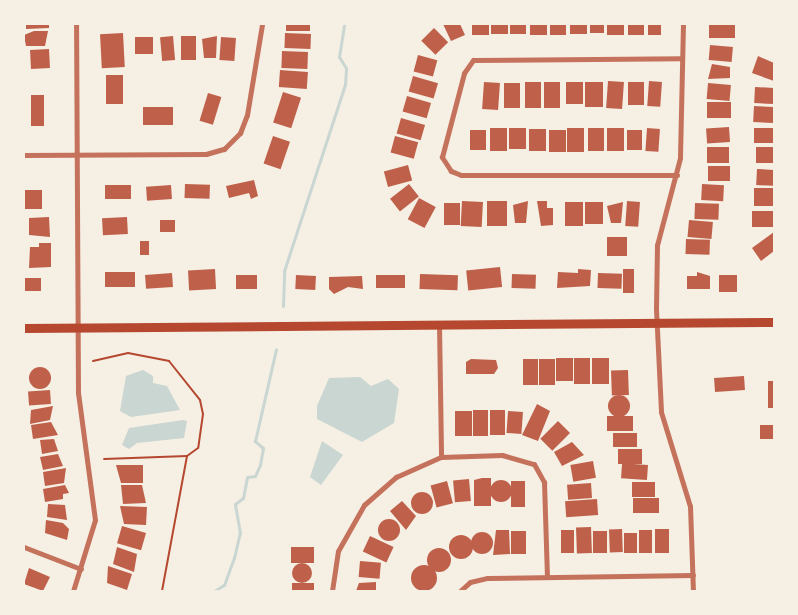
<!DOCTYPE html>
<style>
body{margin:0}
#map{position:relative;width:798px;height:615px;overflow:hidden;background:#f6efe4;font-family:"Varela Round",sans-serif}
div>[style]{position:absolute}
.water>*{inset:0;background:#c9d6d2}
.stream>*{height:3px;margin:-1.5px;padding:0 1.5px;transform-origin:1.5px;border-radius:1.5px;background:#c9d6d2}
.building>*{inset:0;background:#bf614a;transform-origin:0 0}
.round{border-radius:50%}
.path>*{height:2px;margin:-1px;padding:0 1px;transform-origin:1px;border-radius:1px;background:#b5482f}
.minor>*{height:5px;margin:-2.5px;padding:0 2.5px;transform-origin:2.5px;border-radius:2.5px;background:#c5725c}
.secondary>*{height:9px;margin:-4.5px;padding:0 4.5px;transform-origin:4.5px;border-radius:4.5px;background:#b5482f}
span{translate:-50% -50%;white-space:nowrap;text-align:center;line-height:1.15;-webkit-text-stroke:4px #f6efe4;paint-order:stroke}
.frame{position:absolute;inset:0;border:25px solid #f6efe4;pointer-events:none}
</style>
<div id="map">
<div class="water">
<div style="clip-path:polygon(143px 370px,153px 376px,153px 383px,167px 386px,180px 410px,131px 417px,120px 411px,126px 376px)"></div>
<div style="clip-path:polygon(360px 377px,371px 386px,388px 379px,399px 389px,394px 423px,362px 442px,317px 419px,317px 406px,329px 378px)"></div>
<div style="clip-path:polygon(183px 420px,187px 421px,184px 438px,137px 443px,129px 449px,122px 445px,129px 428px)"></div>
<div style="clip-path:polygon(322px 441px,343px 455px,321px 485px,310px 477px)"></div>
</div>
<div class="stream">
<div style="left:283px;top:306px;width:35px;rotate:-88deg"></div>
<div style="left:284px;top:271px;width:197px;rotate:-71.9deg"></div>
<div style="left:345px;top:84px;width:16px;rotate:-86deg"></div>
<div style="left:346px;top:68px;width:13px;rotate:-122deg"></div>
<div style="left:339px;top:57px;width:33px;rotate:-81deg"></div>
<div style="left:214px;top:591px;width:12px;rotate:-31deg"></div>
<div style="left:224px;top:585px;width:29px;rotate:-70deg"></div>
<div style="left:234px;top:558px;width:26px;rotate:-77deg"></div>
<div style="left:240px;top:533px;width:29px;rotate:-100deg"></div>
<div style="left:235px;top:504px;width:10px;rotate:-37deg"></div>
<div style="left:243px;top:498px;width:21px;rotate:-79deg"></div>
<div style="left:247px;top:477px;width:8px;rotate:-7deg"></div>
<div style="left:255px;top:476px;width:12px;rotate:-66deg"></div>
<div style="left:260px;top:465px;width:17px;rotate:-80deg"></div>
<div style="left:263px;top:448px;width:11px;rotate:-139deg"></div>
<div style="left:255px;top:441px;width:94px;rotate:-77.1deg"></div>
</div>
<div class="building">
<div style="clip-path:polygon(26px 24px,49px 24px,49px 28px,26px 29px)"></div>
<div style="left:286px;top:24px;width:24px;height:7px"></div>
<div style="clip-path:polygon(443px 24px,460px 24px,465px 35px,451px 41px)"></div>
<div style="left:472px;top:24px;width:17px;height:11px"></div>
<div style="left:491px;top:24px;width:17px;height:10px"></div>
<div style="left:510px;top:24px;width:16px;height:10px"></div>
<div style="left:530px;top:24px;width:17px;height:11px"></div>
<div style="left:550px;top:24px;width:16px;height:11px"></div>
<div style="left:570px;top:24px;width:17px;height:10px"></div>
<div style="left:590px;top:24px;width:14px;height:9px"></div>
<div style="left:607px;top:24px;width:17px;height:11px"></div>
<div style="left:628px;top:24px;width:16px;height:11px"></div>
<div style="left:648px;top:24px;width:13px;height:11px"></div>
<div style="left:709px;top:24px;width:26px;height:14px"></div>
<div style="left:434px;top:28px;width:20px;height:18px;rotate:45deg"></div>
<div style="clip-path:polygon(34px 31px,48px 31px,45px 46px,26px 46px,24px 35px)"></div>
<div style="left:123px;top:33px;width:34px;height:23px;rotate:87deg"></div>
<div style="left:285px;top:33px;width:26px;height:15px;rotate:2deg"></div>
<div style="left:173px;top:36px;width:24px;height:13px;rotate:85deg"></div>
<div style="left:181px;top:36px;width:15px;height:24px"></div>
<div style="clip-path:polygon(217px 36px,216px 58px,204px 58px,202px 39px)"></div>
<div style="left:135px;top:37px;width:18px;height:17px"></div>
<div style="left:221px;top:37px;width:15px;height:23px;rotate:4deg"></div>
<div style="left:710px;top:45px;width:23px;height:15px;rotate:5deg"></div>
<div style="left:49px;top:49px;width:19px;height:19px;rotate:87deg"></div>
<div style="left:282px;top:51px;width:26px;height:17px;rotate:2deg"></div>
<div style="left:418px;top:55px;width:20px;height:17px;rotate:15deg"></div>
<div style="clip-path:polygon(758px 56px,774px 63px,774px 81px,752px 73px)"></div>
<div style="clip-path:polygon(712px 64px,730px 67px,730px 78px,708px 79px)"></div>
<div style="left:280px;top:70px;width:28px;height:17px;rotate:4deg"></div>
<div style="left:123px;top:75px;width:29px;height:17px;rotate:90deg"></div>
<div style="left:413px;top:76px;width:26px;height:16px;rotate:16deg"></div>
<div style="left:608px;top:81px;width:16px;height:27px;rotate:4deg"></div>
<div style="left:649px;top:81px;width:13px;height:25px;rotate:4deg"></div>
<div style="left:484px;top:82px;width:16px;height:27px;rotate:4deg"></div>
<div style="left:525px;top:82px;width:16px;height:26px"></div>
<div style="left:544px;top:82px;width:16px;height:26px"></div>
<div style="left:566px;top:82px;width:17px;height:22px"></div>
<div style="left:585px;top:82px;width:18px;height:25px"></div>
<div style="left:628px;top:82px;width:16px;height:23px"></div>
<div style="left:504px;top:83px;width:16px;height:25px"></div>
<div style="left:708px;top:83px;width:23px;height:16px;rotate:5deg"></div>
<div style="left:755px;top:87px;width:19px;height:16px;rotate:3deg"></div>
<div style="left:283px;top:92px;width:19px;height:32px;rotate:18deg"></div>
<div style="left:208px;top:93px;width:14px;height:29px;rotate:17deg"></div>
<div style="left:31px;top:95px;width:13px;height:31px"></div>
<div style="left:407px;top:96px;width:25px;height:16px;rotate:16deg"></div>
<div style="left:707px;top:102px;width:24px;height:16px"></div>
<div style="left:754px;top:106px;width:20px;height:16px;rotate:3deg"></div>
<div style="left:143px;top:107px;width:30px;height:18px"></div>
<div style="left:401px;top:118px;width:25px;height:16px;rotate:16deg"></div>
<div style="left:729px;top:127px;width:15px;height:23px;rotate:86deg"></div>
<div style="left:507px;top:128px;width:23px;height:17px;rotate:90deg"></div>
<div style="left:509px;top:128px;width:17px;height:21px"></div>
<div style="left:567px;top:128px;width:17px;height:24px"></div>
<div style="left:588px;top:128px;width:16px;height:23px"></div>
<div style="left:607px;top:128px;width:17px;height:23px"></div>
<div style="left:647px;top:128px;width:13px;height:23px;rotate:4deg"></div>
<div style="left:754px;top:128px;width:20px;height:15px"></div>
<div style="left:529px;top:129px;width:17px;height:22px"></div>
<div style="left:470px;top:130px;width:16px;height:20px"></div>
<div style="left:549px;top:130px;width:17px;height:22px"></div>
<div style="left:627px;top:130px;width:15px;height:20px"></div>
<div style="left:273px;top:136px;width:18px;height:29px;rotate:19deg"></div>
<div style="left:395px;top:136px;width:24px;height:17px;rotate:15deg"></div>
<div style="left:707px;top:147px;width:22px;height:16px"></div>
<div style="left:774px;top:147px;width:16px;height:18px;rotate:90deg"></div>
<div style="left:408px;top:165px;width:16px;height:25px;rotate:75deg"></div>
<div style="left:708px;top:166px;width:22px;height:15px"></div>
<div style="left:757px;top:169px;width:17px;height:16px;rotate:3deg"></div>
<div style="clip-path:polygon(254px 180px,258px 196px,251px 199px,249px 193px,229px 198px,226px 186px)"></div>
<div style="left:185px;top:184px;width:25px;height:14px;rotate:2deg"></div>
<div style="left:409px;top:184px;width:16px;height:24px;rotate:52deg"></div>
<div style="left:702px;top:184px;width:22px;height:16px;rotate:3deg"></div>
<div style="left:105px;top:185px;width:26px;height:14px"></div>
<div style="left:171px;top:185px;width:14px;height:25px;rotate:86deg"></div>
<div style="left:754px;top:188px;width:20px;height:18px"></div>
<div style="left:24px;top:190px;width:18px;height:19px"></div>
<div style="left:419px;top:198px;width:19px;height:24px;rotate:28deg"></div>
<div style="left:462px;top:201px;width:21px;height:25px;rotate:3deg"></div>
<div style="left:487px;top:201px;width:20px;height:25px"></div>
<div style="clip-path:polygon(528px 201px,526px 223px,515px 223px,513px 205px)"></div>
<div style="clip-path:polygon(537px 201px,547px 201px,547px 208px,553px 208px,553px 225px,541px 226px)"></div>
<div style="left:627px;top:201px;width:13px;height:25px;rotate:4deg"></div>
<div style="left:565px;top:202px;width:18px;height:24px"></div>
<div style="left:585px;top:202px;width:18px;height:22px"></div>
<div style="clip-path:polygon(623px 202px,621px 223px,611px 223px,607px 206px)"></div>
<div style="left:444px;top:203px;width:16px;height:22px"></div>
<div style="left:695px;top:203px;width:24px;height:16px;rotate:2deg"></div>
<div style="left:774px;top:211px;width:16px;height:22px;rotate:90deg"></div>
<div style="clip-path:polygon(49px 217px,50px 237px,29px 235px,29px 218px)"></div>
<div style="left:127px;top:217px;width:17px;height:25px;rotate:87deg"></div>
<div style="left:160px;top:220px;width:15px;height:12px"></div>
<div style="left:689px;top:220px;width:24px;height:17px;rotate:5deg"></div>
<div style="clip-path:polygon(774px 232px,774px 251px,761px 261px,752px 248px)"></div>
<div style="left:607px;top:237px;width:20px;height:19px"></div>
<div style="left:686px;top:239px;width:24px;height:15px;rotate:2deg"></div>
<div style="left:140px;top:241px;width:9px;height:14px"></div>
<div style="clip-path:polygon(39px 243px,51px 243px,51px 267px,29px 268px,30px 247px,39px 247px)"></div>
<div style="left:500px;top:267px;width:20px;height:34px;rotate:84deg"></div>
<div style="left:215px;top:269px;width:20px;height:27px;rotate:87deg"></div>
<div style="clip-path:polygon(578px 269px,591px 270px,590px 286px,557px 288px,558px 272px,578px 273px)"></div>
<div style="left:623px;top:269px;width:11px;height:24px"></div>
<div style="left:105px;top:272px;width:30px;height:15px"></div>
<div style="clip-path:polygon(697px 272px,710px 276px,710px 289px,687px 289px,687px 276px,697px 276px)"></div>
<div style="left:172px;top:273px;width:14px;height:27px;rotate:86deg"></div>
<div style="left:598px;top:273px;width:24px;height:15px;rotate:2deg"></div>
<div style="left:420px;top:274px;width:38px;height:15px;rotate:2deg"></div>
<div style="left:512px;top:274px;width:24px;height:14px;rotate:2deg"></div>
<div style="left:236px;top:275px;width:21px;height:14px"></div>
<div style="left:296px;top:275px;width:20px;height:14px;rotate:3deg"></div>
<div style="left:376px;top:275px;width:29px;height:13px"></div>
<div style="left:719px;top:275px;width:18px;height:17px"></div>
<div style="clip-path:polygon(362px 276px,363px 289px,348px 287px,334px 294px,329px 289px,329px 277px)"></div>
<div style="left:24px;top:278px;width:17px;height:13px"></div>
<div style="left:573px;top:358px;width:23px;height:17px;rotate:90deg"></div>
<div style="left:574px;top:358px;width:16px;height:26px"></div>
<div style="left:592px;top:358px;width:17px;height:26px"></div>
<div style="clip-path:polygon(471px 359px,496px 360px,498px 368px,494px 374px,466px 374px,466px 362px)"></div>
<div style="left:523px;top:359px;width:15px;height:26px"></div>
<div style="left:539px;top:359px;width:16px;height:26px"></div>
<div class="round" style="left:29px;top:367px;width:22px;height:22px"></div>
<div style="left:628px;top:370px;width:25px;height:17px;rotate:88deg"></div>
<div style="left:744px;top:376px;width:14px;height:30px;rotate:86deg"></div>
<div style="left:774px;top:381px;width:27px;height:6px;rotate:90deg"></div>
<div style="left:50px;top:390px;width:14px;height:22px;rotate:86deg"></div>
<div class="round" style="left:608px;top:395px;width:22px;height:22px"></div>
<div style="clip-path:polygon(537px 404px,550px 411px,538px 441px,522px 435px)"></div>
<div style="clip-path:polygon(53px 406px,50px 420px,30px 424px,31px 410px)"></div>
<div style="left:473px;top:410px;width:15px;height:26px"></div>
<div style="left:490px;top:410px;width:15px;height:25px"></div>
<div style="left:455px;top:411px;width:17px;height:25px"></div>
<div style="left:508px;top:411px;width:15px;height:22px;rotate:4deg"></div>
<div style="left:607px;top:416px;width:26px;height:15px"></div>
<div style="left:558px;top:421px;width:17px;height:25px;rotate:45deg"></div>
<div style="clip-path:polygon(51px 422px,58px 435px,33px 439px,31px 425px)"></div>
<div style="left:760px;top:425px;width:13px;height:14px"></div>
<div style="left:613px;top:433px;width:24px;height:14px"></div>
<div style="clip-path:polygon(54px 439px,58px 451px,42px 454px,40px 440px)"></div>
<div style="clip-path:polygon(572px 442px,584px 455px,562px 466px,554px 452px)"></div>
<div style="left:618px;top:449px;width:24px;height:15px"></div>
<div style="clip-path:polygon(58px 454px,63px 466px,43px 470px,40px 457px)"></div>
<div style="left:593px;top:461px;width:17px;height:23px;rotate:80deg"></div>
<div style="clip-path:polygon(116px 465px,143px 465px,143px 483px,121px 483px)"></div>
<div style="left:648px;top:465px;width:15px;height:26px;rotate:94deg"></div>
<div style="clip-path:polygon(66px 468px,64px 483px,45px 486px,43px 472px)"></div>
<div style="clip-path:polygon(482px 478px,491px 478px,491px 506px,474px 506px,474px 480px)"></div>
<div style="left:469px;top:479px;width:22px;height:16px;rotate:85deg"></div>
<div class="round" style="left:490px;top:480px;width:22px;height:22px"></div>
<div style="left:447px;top:481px;width:23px;height:17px;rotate:75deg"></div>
<div style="left:511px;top:481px;width:14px;height:26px"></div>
<div style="left:632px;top:482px;width:23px;height:15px"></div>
<div style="left:591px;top:483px;width:15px;height:24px;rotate:86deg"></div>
<div style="clip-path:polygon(65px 485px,69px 493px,63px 494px,63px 499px,45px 502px,43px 489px)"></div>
<div style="clip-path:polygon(121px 485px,142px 485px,146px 503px,123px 504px)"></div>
<div class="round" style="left:411px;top:492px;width:22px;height:22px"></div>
<div style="left:633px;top:498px;width:26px;height:15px"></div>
<div style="left:597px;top:499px;width:16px;height:32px;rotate:86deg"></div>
<div style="clip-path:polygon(402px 501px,416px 516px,406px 530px,390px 511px)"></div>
<div style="clip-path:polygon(48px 504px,65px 505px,67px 520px,47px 517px)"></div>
<div style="clip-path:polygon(120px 506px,147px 507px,146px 525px,124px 524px)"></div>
<div class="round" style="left:378px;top:519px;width:22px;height:22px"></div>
<div style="clip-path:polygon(46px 520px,63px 523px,69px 529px,67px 540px,45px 533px)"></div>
<div style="left:122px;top:526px;width:25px;height:18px;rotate:16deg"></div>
<div style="left:591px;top:527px;width:26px;height:15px;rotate:88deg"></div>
<div style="left:622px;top:529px;width:23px;height:13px;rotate:88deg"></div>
<div style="left:655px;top:529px;width:14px;height:24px"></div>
<div style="clip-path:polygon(496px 530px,509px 530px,510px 554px,493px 555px)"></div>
<div style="left:561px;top:530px;width:13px;height:23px"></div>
<div style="left:639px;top:530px;width:13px;height:23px"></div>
<div style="left:526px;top:531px;width:23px;height:15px;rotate:90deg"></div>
<div style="left:593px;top:531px;width:14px;height:22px"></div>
<div class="round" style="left:471px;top:532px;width:22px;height:22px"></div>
<div style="left:624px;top:533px;width:13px;height:20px"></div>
<div class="round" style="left:449px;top:535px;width:24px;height:24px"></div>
<div style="left:370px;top:536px;width:26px;height:17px;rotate:25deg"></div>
<div style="clip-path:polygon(117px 547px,137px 554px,134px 572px,113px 564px)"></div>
<div style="left:314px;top:547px;width:16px;height:23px;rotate:90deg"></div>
<div class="round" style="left:427px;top:548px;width:24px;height:24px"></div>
<div style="left:360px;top:561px;width:21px;height:16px;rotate:5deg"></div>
<div class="round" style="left:292px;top:563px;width:20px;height:20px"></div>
<div class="round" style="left:411px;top:565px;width:26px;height:26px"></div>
<div style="clip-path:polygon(108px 566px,132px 574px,127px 590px,107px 583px)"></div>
<div style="clip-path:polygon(29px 568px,50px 577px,43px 591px,24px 584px)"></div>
<div style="clip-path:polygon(376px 582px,376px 591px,356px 591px,359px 583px)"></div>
<div style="left:314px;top:583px;width:8px;height:22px;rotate:90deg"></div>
</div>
<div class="path">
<div style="left:93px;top:361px;width:36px;rotate:-13deg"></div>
<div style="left:128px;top:353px;width:42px;rotate:11deg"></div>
<div style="left:169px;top:361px;width:50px;rotate:51.5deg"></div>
<div style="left:200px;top:400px;width:14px;rotate:78deg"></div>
<div style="left:203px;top:414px;width:34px;rotate:98deg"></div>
<div style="left:198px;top:448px;width:14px;rotate:144deg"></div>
<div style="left:187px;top:456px;width:83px;rotate:177.9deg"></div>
<div style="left:162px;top:591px;width:137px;rotate:-79.5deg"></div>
</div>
<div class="minor">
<div style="left:683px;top:24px;width:134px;rotate:91.3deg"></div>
<div style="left:680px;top:158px;width:90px;rotate:104.8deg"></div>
<div style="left:657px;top:245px;width:64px;rotate:90.9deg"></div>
<div style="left:656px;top:309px;width:103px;rotate:87.2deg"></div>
<div style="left:661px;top:412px;width:98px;rotate:72.9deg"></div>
<div style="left:690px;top:506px;width:85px;rotate:88deg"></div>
<div style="left:24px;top:155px;width:182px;rotate:-0.3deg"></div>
<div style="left:206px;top:154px;width:19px;rotate:-16deg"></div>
<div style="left:224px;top:149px;width:23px;rotate:-45deg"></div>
<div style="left:240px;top:133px;width:19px;rotate:-69deg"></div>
<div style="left:247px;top:115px;width:92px;rotate:-80.6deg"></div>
<div style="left:677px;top:175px;width:216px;rotate:180deg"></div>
<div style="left:461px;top:175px;width:11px;rotate:-158deg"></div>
<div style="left:451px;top:171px;width:17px;rotate:-123deg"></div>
<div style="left:442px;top:157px;width:87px;rotate:-75.3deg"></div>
<div style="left:464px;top:73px;width:16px;rotate:-55deg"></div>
<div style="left:473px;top:60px;width:209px;rotate:-0.5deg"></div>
<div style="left:439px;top:324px;width:133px;rotate:89.1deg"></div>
<div style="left:24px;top:547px;width:61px;rotate:21.1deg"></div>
<div style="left:73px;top:591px;width:74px;rotate:-72.8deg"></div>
<div style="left:95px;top:520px;width:128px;rotate:-97.6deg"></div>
<div style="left:78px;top:393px;width:369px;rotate:-90.3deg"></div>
<div style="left:332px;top:591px;width:40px;rotate:-81.5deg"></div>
<div style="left:338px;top:551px;width:53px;rotate:-60.5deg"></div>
<div style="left:364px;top:505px;width:43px;rotate:-41.2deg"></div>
<div style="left:396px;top:477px;width:49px;rotate:-24deg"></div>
<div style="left:441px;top:457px;width:61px;rotate:-1.9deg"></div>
<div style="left:502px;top:455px;width:33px;rotate:16deg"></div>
<div style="left:534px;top:464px;width:21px;rotate:61deg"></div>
<div style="left:544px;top:482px;width:95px;rotate:88.2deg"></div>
<div style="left:460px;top:591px;width:13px;rotate:-42deg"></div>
<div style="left:470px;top:582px;width:17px;rotate:-13deg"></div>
<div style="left:487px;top:578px;width:206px;rotate:-0.8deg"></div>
</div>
<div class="secondary">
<div style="left:24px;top:328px;width:750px;rotate:-0.46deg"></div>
</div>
<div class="frame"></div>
</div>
